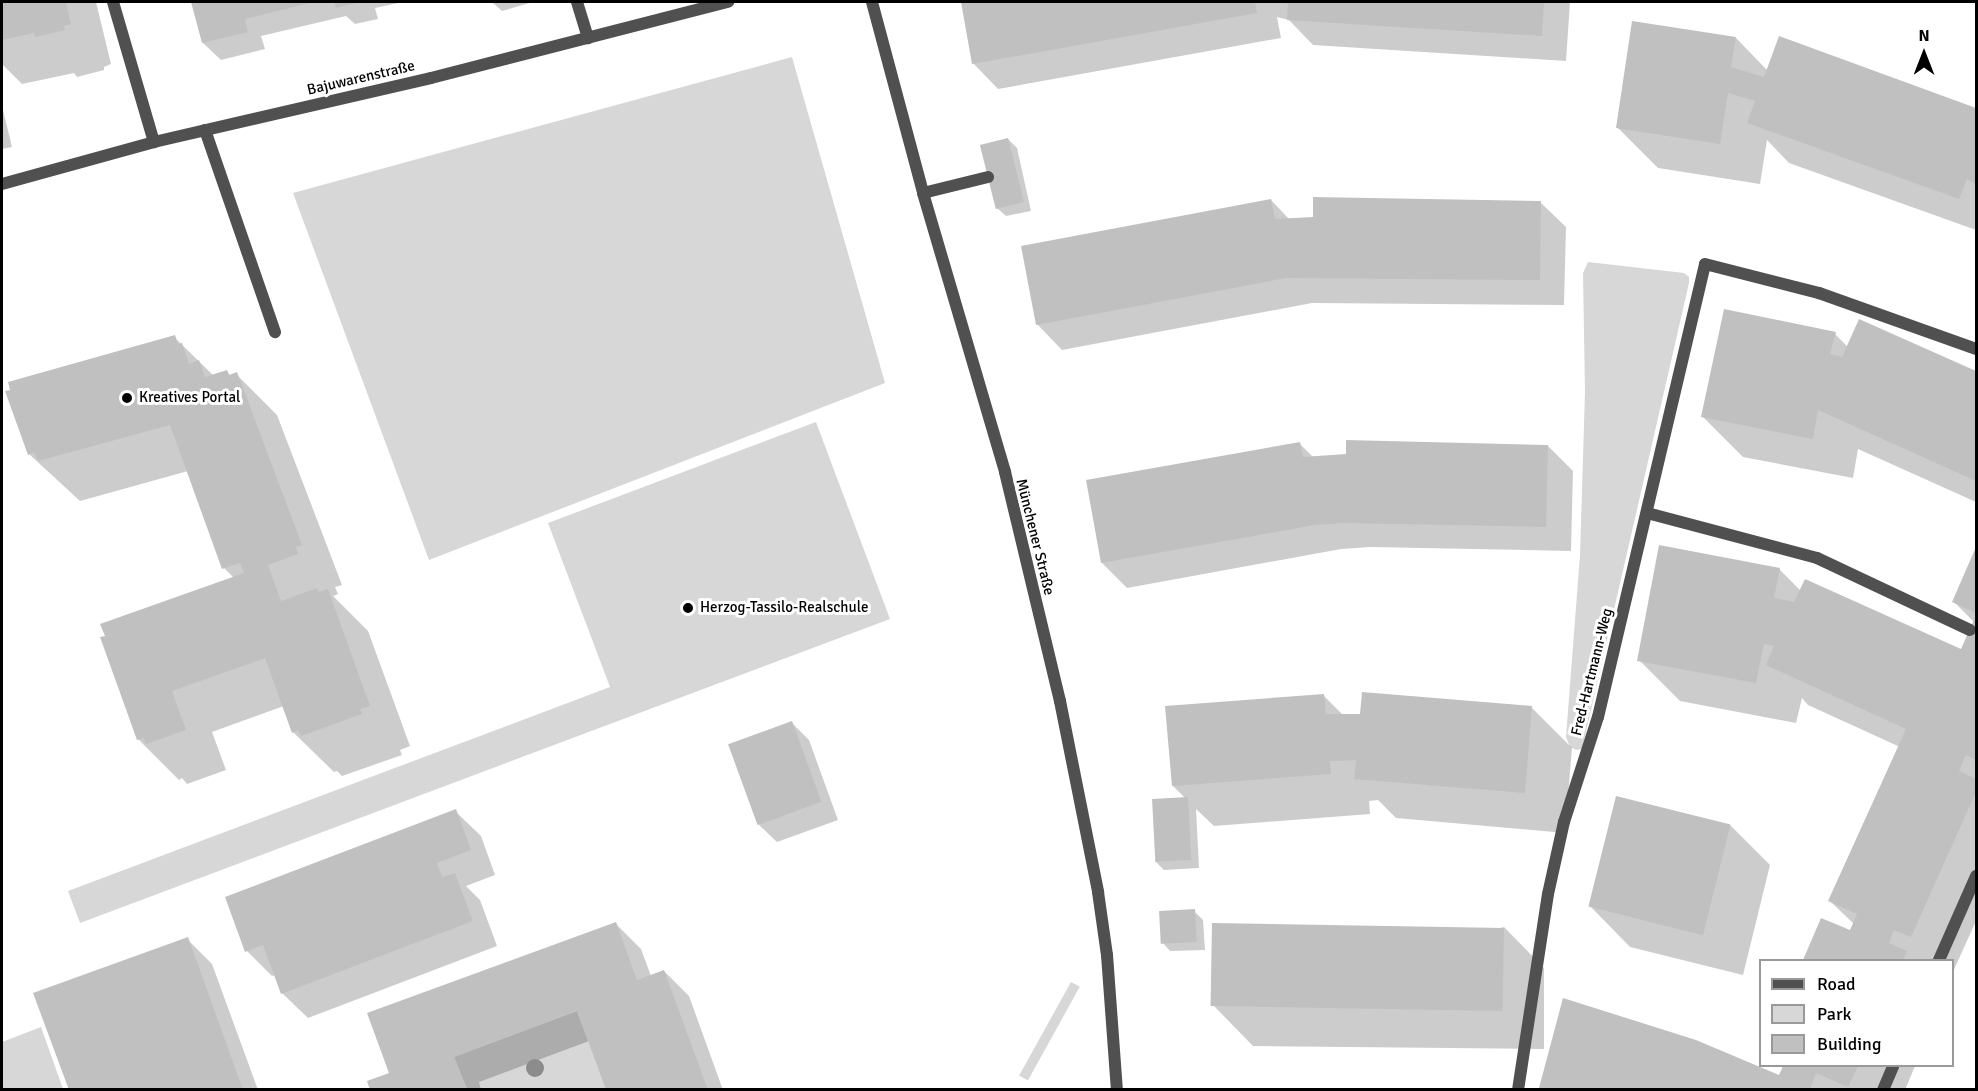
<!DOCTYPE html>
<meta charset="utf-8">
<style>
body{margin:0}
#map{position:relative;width:1978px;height:1091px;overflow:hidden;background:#fff;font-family:Signika,sans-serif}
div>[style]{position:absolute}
.green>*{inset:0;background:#d7d7d7;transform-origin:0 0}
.shadow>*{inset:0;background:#0003}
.building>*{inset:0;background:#c0c0c0;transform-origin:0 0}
.service>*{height:12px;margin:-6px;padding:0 6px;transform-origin:6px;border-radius:6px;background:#505050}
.minor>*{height:12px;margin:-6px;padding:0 6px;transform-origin:6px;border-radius:6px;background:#505050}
.tertiary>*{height:12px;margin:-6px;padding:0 6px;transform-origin:6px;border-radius:6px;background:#505050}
.trees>*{width:18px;height:18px;margin:-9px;border-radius:50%;background:#8c8c8c}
.dots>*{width:16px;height:16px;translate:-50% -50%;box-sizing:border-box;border:3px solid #fff;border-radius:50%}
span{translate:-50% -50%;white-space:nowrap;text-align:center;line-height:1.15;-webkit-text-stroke:6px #fff;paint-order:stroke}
.street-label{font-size:15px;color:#000}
.poi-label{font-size:15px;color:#000}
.left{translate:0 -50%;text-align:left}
.frame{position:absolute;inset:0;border:3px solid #000;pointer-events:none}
.legend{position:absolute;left:1759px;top:959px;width:195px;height:108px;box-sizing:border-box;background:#fff;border:2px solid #999;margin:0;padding:8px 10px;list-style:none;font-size:18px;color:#000}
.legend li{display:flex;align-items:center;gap:12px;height:30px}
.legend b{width:30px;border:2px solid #999}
.north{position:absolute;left:1894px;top:24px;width:60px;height:60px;-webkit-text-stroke:4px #fff;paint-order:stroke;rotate:0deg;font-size:16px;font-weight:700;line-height:24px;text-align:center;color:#000}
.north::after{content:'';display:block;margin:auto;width:21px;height:27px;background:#000;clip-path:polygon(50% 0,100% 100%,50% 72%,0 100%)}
</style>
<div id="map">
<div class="green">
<div style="clip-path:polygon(792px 57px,885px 383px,429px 560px,293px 193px)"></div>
<div style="clip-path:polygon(1588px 262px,1684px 273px,1689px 277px,1689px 283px,1582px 749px,1576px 750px,1570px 747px,1566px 737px,1580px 555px,1585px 392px,1583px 273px)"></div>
<div style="clip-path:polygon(816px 422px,890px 619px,80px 923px,68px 891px,610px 687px,548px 523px)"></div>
<div style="left:1071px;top:982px;width:10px;height:107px;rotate:29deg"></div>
<div style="clip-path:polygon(577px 1011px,606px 1089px,467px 1089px,454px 1057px)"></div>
<div style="clip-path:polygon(41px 1027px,63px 1089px,2px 1089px,2px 1042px)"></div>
</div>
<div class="shadow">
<div style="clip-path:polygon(2px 2px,96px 2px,111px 64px,104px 67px,104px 70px,77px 77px,74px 73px,22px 84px,2px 64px)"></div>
<div style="clip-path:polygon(193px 2px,403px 2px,375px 8px,378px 19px,355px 24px,346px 16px,261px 36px,265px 49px,221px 60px,203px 43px)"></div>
<div style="clip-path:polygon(962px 2px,1570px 2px,1566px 61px,1313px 45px,1289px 20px,1277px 17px,1281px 38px,998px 89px,973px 63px)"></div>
<div style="clip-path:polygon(493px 3px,493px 2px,533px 2px,502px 11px)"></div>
<div style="clip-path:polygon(1736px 38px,1768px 71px,1780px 38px,1976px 109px,1976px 230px,1789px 163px,1767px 140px,1760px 184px,1658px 168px,1618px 128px)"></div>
<div style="clip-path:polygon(2px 106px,12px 147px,2px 149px)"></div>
<div style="clip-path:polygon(1008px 139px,1017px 148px,1031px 211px,1006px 216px,997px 208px)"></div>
<div style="clip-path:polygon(1271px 200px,1290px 220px,1540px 202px,1566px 227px,1564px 305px,1312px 303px,1062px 350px,1037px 324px)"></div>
<div style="clip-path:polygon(1860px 321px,1976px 373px,1976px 502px,1858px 449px,1853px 478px,1743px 457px,1703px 417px,1835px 334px,1848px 347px)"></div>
<div style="clip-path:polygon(174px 337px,214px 376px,227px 372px,231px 376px,236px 374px,277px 415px,342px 585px,335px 587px,338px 594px,333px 596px,368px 631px,410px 746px,400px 750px,402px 755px,342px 776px,337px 771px,334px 772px,293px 732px,284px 706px,212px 732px,226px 770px,187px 784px,182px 778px,179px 780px,138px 739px,234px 578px,224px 568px,188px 471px,80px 501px,29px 454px)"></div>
<div style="clip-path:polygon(1300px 444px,1314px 458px,1548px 446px,1573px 471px,1571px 551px,1370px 547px,1341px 549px,1127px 588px,1102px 563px)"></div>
<div style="clip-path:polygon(1976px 551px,1976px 921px,1952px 974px,1952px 960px,1804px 960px,1822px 920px,1851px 932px,1854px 924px,1830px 901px,1900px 747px,1808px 705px,1802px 698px,1796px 723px,1680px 701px,1639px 660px,1779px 569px,1801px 591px,1962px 651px,1975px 623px,1954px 602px)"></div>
<div style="clip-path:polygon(1324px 696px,1344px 716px,1531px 707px,1572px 748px,1565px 833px,1396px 818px,1378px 800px,1369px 801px,1370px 814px,1214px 826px,1196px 809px,1199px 868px,1164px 870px,1155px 861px,1186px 799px,1173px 786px)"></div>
<div style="clip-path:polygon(791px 722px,809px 740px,838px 820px,777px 842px,759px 825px)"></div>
<div style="clip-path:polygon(455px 811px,481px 836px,495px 875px,466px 886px,480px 900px,497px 946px,308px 1018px,282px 993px,275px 975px,272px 976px,247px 951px)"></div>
<div style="clip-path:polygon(1730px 825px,1770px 865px,1743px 975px,1630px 947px,1590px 906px)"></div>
<div style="clip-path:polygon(1194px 911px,1203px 920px,1205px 950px,1170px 951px,1162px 942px)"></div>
<div style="clip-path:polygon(616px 924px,641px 949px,651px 976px,664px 971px,689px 996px,723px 1090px,607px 1090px,589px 1041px,479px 1082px,481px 1090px,372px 1090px)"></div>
<div style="clip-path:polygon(1504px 927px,1544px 968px,1544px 1049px,1253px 1046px,1213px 1005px)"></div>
<div style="clip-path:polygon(187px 939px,212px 964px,258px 1090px,71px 1090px)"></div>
<div style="clip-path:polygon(1781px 1066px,1915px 1066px,1905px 1090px,1543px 1090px,1541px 1087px,1780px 1077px,1783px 1068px)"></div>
</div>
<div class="building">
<div style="clip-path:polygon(2px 2px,66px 2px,71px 24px,64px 26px,65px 30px,35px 37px,34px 33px,2px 40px)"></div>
<div style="clip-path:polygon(191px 2px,314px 2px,245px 19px,248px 32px,202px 43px)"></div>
<div style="clip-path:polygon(334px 2px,359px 2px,336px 8px)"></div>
<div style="clip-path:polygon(961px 2px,1255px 2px,1257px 13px,972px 64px)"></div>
<div style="clip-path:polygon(1288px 2px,1544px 2px,1542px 36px,1287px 20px)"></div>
<div style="clip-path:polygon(1632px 21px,1736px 37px,1731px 67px,1764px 77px,1779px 36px,1976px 108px,1976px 184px,1967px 179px,1959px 199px,1747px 123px,1755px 101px,1728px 93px,1720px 144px,1616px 128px)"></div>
<div style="left:1008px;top:138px;width:66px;height:29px;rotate:76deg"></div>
<div style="clip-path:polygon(1313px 197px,1541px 201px,1540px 280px,1286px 278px,1036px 325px,1021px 246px,1271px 199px,1275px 219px,1313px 217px)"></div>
<div style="clip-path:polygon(1724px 309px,1836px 332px,1830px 354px,1842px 357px,1859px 319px,1976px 371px,1976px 481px,1818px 410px,1813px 439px,1701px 417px)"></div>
<div style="clip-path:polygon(175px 335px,178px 344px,182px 343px,189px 364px,199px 360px,205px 377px,227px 370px,229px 375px,237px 372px,302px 545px,296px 547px,298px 554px,268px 565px,281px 601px,317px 588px,319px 592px,328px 589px,370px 706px,360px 709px,362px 714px,301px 736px,298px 730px,292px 733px,265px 658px,172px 691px,186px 730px,146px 744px,143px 738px,137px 740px,100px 637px,105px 636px,100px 624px,244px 573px,240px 563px,222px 569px,170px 425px,38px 461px,34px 452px,28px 455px,5px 391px,10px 390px,8px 382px)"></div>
<div style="clip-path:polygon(1346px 440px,1548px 445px,1546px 527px,1344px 523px,1315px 525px,1101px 563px,1086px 480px,1300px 442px,1303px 457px,1346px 454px)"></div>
<div style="clip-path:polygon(1659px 545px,1780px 568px,1774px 598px,1794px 602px,1805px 579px,1961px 649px,1976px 615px,1976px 760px,1966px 755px,1959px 771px,1976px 779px,1976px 792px,1911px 937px,1894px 930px,1889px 943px,1907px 951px,1903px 960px,1803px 960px,1821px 918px,1850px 930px,1857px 914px,1828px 901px,1906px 729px,1766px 665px,1774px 646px,1764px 644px,1756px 683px,1637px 661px)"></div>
<div style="clip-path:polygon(1976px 547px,1976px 613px,1952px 602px)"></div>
<div style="clip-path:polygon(1362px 692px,1532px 706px,1525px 793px,1354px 779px,1356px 760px,1330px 761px,1331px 774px,1172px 786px,1165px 706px,1324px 694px,1326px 714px,1360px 714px)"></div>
<div style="left:792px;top:721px;width:86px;height:68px;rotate:70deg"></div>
<div style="left:1616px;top:796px;width:118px;height:114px;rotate:14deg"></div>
<div style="left:1188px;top:797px;width:63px;height:36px;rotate:87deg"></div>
<div style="clip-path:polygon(456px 809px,471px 850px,437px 863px,442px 877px,455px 873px,473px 921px,281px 994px,263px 945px,245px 952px,225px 897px)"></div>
<div style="left:1195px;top:909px;width:33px;height:36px;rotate:87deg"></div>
<div style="clip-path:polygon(616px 922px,637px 980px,664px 970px,708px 1090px,606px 1090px,577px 1011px,454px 1057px,467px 1090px,370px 1090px,367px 1081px,389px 1073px,367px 1013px)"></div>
<div style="left:1212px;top:923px;width:292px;height:83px;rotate:1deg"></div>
<div style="clip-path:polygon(188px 937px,243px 1090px,69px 1090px,33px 993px)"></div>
<div style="clip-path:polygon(1563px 998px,1696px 1040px,1779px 1075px,1783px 1066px,1858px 1066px,1848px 1087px,1816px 1073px,1810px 1090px,1546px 1090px,1539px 1088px)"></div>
</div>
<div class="service">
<div style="left:577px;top:2px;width:38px;rotate:73deg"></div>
<div style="left:205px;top:130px;width:214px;rotate:70.9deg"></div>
<div style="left:923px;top:193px;width:67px;rotate:-13.8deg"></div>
<div style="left:1647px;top:513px;width:176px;rotate:14.8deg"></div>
<div style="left:1817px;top:558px;width:169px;rotate:25.2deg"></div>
<div style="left:1939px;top:960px;width:92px;rotate:-66.2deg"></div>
<div style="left:1518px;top:1090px;width:198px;rotate:-81.3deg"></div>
<div style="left:1548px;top:894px;width:74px;rotate:-77.5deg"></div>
<div style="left:1564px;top:822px;width:110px;rotate:-72.1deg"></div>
<div style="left:1598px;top:717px;width:465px;rotate:-76.7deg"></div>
<div style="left:1705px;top:264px;width:118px;rotate:14.3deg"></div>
<div style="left:1819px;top:293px;width:167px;rotate:19.6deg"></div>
<div style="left:1883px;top:1090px;width:26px;rotate:-67deg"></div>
</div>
<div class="minor">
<div style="left:113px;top:2px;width:146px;rotate:73.7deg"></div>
<div style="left:2px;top:184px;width:158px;rotate:-15.4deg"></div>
<div style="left:154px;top:142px;width:284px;rotate:-13deg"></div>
<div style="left:431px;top:78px;width:307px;rotate:-14.4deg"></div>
</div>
<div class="tertiary">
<div style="left:872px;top:2px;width:198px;rotate:75deg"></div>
<div style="left:923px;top:193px;width:291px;rotate:73.6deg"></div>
<div style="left:1005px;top:472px;width:236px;rotate:76.5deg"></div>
<div style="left:1060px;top:701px;width:195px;rotate:78.7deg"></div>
<div style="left:1098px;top:892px;width:64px;rotate:81.9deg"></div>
<div style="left:1107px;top:955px;width:135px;rotate:85.8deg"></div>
</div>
<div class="trees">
<div style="left:535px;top:1068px"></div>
</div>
<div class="dots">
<div style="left:127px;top:398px;background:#000"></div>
<div style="left:688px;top:608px;background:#000"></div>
</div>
<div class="street-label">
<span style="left:361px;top:78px;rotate:-13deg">Bajuwarenstraße</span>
<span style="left:1035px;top:537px;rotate:76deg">Münchener Straße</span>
<span style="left:1592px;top:672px;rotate:-76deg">Fred-Hartmann-Weg</span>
</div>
<div class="poi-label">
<span class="left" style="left:139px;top:398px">Kreatives Portal</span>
<span class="left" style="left:700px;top:608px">Herzog-Tassilo-Realschule</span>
</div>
<div class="frame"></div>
<ul class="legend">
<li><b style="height:8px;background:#505050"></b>Road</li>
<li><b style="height:16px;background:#d7d7d7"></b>Park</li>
<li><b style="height:16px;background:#c0c0c0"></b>Building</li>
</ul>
<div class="north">N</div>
</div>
